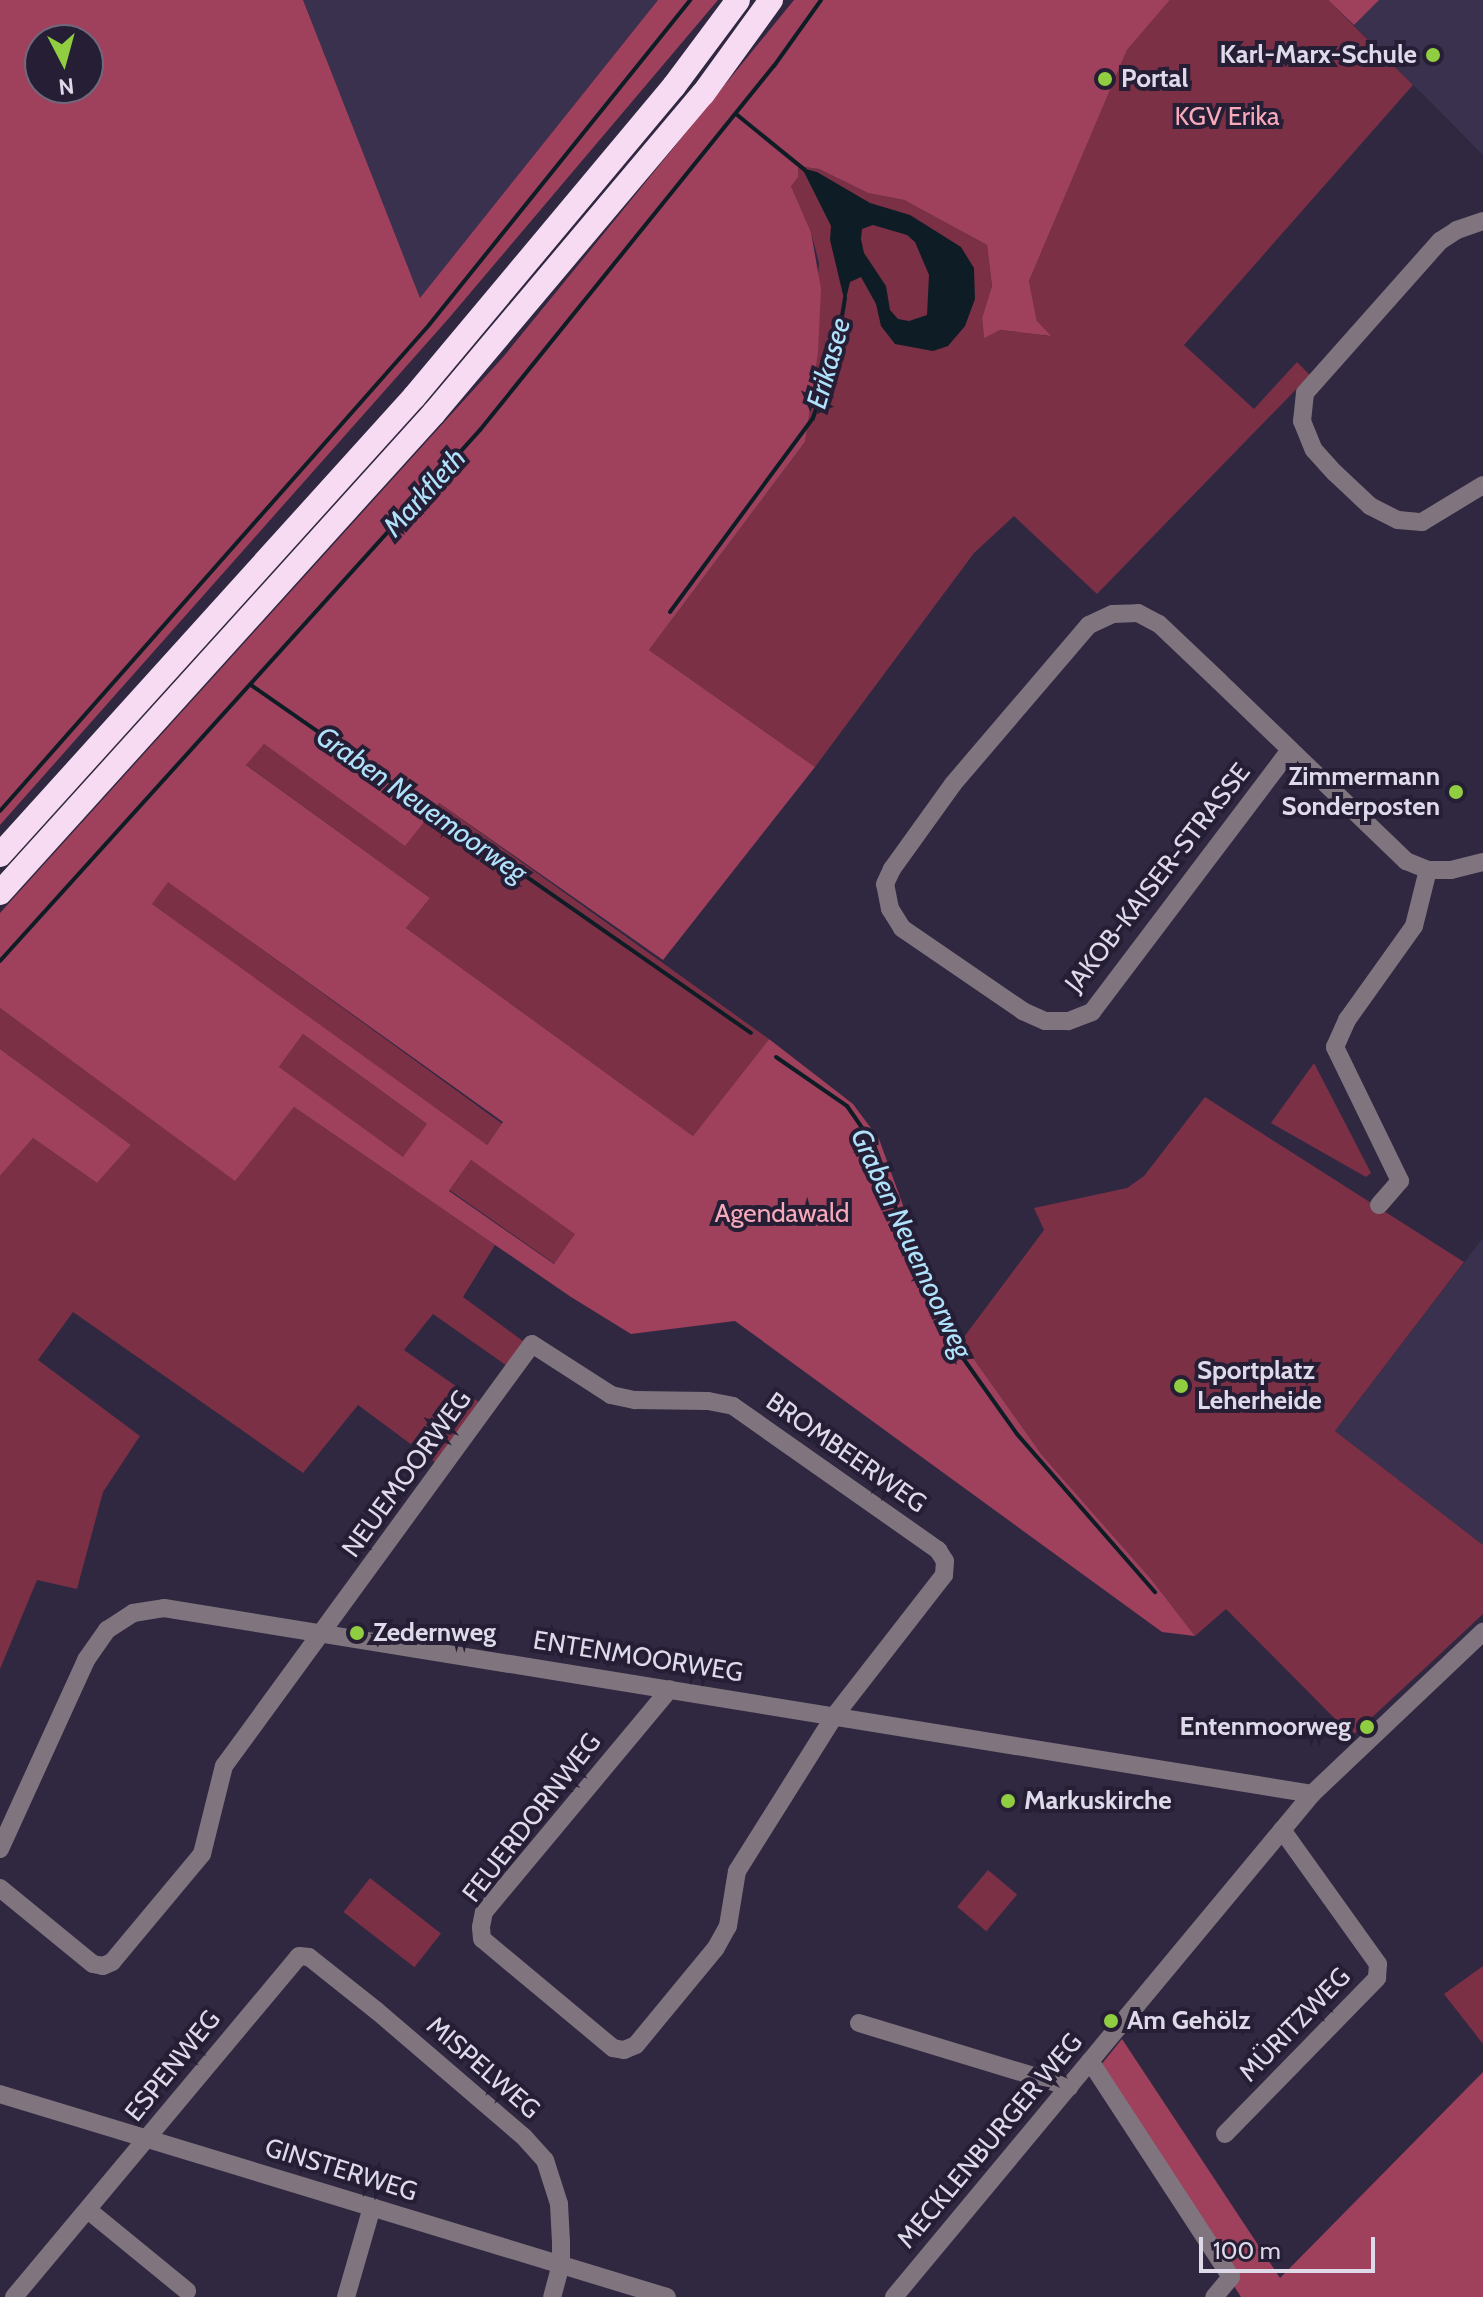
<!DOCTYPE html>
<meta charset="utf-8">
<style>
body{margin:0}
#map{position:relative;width:1483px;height:2297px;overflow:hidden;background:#2f2840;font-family:Cabin,sans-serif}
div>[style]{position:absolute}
.built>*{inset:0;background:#3a314f}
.green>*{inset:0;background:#7b3046;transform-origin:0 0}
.forest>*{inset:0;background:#9f415c}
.water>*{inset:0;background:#0e1d25}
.stream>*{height:4px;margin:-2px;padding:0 2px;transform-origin:2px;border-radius:2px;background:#0e1d25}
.minor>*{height:18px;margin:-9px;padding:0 9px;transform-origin:9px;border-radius:9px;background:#80757f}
.highway>*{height:24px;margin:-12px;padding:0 12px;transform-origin:12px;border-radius:12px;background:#f6dbf2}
.dots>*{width:22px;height:22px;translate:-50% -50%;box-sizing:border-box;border:4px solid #251e35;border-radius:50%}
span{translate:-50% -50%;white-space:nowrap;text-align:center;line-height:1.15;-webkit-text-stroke:8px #251e35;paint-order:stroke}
.poi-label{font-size:26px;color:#dedaea;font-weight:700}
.right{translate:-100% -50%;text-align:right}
.left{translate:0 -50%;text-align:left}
.park-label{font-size:26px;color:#f8aabb}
.street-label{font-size:26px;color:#dedaea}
.water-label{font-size:28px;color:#b0e2fc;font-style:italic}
.north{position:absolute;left:24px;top:24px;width:80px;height:80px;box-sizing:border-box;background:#251e35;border:2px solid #6f697d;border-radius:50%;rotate:174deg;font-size:22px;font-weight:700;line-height:32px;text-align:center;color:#dedaea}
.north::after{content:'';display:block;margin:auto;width:28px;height:36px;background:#91cd40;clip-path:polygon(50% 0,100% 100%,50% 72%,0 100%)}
.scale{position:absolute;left:1199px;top:2237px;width:176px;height:36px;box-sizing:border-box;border:4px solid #dedaea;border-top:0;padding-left:10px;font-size:24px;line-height:28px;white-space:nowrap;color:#dedaea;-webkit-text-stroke:6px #251e35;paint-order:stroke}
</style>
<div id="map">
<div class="built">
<div style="clip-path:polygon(303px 0,658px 0,420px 299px)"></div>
<div style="clip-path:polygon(1379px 0,1483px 0,1483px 155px,1354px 25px)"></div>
<div style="clip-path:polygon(1483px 1238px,1483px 1545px,1335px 1431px)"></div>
</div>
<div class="green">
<div style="clip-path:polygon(1170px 0,1328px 0,1413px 85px,1184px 345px,1254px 409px,1297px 362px,1310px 375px,1097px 594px,1014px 516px,974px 553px,815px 767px,649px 650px,805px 442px,819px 263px,811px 232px,791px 186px,798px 166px,819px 169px,868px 193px,904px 200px,987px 245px,992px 286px,982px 318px,984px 337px,1000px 330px,1049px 336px,1037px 321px,1029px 281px,1127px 50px)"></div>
<div style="clip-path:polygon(264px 744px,404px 845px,439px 803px,769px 1039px,693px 1136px,406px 928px,430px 898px,245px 764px)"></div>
<div style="left:168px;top:881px;width:413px;height:28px;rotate:36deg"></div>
<div style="clip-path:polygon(0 1008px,234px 1180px,294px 1107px,495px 1245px,463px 1297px,527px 1344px,510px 1368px,433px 1314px,404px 1350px,483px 1405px,439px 1465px,358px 1405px,303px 1473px,73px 1312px,38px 1360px,140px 1436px,103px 1492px,77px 1589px,37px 1580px,0 1669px,0 1176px,33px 1138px,97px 1183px,131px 1145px,0 1049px)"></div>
<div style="left:303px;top:1034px;width:154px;height:41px;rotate:36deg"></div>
<div style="clip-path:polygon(1314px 1063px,1371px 1173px,1366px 1177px,1271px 1123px)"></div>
<div style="clip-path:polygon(1205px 1097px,1464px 1262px,1335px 1431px,1483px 1545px,1483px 1614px,1352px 1736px,1226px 1609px,1195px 1636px,1151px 1579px,1042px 1455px,961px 1341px,1044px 1230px,1034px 1208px,1127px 1188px,1144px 1176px)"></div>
<div style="left:471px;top:1160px;width:128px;height:37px;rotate:35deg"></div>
<div style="left:988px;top:1870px;width:38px;height:48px;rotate:40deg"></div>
<div style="left:370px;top:1878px;width:90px;height:43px;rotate:38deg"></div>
<div style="clip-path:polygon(1483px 1966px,1483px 2044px,1444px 1994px)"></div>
</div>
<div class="forest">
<div style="clip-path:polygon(evenodd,0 0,303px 0,420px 298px,658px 0,718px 0,449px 318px,0 825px,0 0,40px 40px,88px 40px,88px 88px,40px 88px,40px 40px)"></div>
<div style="clip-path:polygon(evenodd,794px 0,1170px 0,1127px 50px,1029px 281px,1037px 321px,1051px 336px,1000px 330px,984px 338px,982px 318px,992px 286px,987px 245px,904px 200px,868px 193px,819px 169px,798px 166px,798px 177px,791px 186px,811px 232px,821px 289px,818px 352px,805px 442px,649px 650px,815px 767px,663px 960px,439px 803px,405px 846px,264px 744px,246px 765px,430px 898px,406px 928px,693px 1136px,769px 1039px,853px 1104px,879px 1139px,926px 1269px,961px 1341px,1042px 1455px,1151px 1579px,1195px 1636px,1162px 1632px,735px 1321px,631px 1334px,571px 1297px,294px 1107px,235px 1181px,0 1008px,0 913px,504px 356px,794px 0,168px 882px,503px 1122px,487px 1145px,152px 904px,168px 882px,794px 0,303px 1034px,427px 1124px,403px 1157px,279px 1067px,303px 1034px,794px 0,471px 1160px,575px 1234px,554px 1264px,449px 1191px,471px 1160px)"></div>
<div style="clip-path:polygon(1328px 0,1379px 0,1354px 25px)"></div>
<div style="clip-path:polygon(0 1049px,131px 1145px,97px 1183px,33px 1138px,0 1176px)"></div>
<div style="clip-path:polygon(1122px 2039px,1280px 2278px,1483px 2072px,1483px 2297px,1241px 2297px,1096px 2071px)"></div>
</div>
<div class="water">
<div style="clip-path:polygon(evenodd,802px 168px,817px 172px,870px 203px,910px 215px,961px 247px,974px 268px,975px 299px,965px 326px,948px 346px,933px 351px,895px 344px,881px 326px,876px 304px,861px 277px,850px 282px,845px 303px,830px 240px,831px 226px,802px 168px,873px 225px,907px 235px,915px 242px,929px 275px,927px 315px,909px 321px,898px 319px,890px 310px,886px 286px,864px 253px,861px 239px,862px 229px,873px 225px)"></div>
</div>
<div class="stream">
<div style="left:736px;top:114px;width:89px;rotate:39.1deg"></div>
<div style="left:670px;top:612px;width:241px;rotate:-53.6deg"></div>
<div style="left:813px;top:418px;width:76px;rotate:-71.6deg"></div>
<div style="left:837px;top:346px;width:49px;rotate:-80.5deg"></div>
<div style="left:251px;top:685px;width:609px;rotate:34.84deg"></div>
<div style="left:0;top:811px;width:648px;rotate:-48.56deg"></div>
<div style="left:429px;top:325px;width:417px;rotate:-51.2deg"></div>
<div style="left:0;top:961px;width:716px;rotate:-47.89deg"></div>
<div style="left:480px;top:430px;width:468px;rotate:-51.1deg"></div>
<div style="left:774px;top:66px;width:81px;rotate:-54.5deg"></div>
<div style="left:776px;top:1057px;width:86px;rotate:34.6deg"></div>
<div style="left:847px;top:1106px;width:47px;rotate:55.3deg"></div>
<div style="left:874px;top:1145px;width:120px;rotate:71deg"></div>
<div style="left:913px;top:1258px;width:95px;rotate:65.1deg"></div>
<div style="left:953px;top:1344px;width:110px;rotate:54.6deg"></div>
<div style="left:1017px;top:1434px;width:210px;rotate:48.9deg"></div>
</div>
<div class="minor">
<div style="left:1483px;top:221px;width:28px;rotate:161deg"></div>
<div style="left:1457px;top:230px;width:20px;rotate:147deg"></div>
<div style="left:1440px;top:241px;width:203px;rotate:131.6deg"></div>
<div style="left:1305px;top:393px;width:28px;rotate:96deg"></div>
<div style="left:1302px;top:421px;width:31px;rotate:68deg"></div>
<div style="left:1314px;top:450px;width:31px;rotate:48deg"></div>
<div style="left:1335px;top:473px;width:48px;rotate:43.3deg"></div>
<div style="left:1370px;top:506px;width:31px;rotate:27deg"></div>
<div style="left:1398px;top:520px;width:24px;rotate:5deg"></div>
<div style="left:1422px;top:522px;width:71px;rotate:-31.2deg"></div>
<div style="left:1290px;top:750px;width:328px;rotate:127.1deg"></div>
<div style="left:1092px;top:1012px;width:26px;rotate:159deg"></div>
<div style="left:1068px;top:1021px;width:23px;rotate:180deg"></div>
<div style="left:1045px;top:1021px;width:24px;rotate:-156deg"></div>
<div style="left:1023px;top:1011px;width:147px;rotate:-145.6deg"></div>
<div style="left:902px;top:928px;width:22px;rotate:-122deg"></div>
<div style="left:890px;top:909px;width:25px;rotate:-101deg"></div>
<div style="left:885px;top:884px;width:17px;rotate:-65deg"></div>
<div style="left:892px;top:869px;width:105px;rotate:-54.3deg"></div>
<div style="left:953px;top:784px;width:209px;rotate:-49.5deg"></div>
<div style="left:1089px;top:625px;width:26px;rotate:-25deg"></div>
<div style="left:1113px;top:614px;width:25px;rotate:-2deg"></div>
<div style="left:1138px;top:613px;width:24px;rotate:28deg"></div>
<div style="left:1159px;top:624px;width:83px;rotate:43.5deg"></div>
<div style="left:1219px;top:681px;width:260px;rotate:43.9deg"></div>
<div style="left:1406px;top:861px;width:24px;rotate:22deg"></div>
<div style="left:1428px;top:870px;width:23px"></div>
<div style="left:1451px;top:870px;width:33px;rotate:-14deg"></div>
<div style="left:1379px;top:1205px;width:32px;rotate:-49deg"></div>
<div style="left:1400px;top:1181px;width:149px;rotate:-115.9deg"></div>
<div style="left:1335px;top:1047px;width:30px;rotate:-66deg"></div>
<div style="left:1347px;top:1020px;width:115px;rotate:-54.5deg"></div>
<div style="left:1414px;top:926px;width:58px;rotate:-76deg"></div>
<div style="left:0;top:1849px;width:208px;rotate:-65.5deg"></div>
<div style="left:86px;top:1660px;width:37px;rotate:-55deg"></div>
<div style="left:107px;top:1630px;width:31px;rotate:-33deg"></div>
<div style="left:133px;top:1613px;width:31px;rotate:-9deg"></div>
<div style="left:164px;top:1608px;width:1163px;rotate:9.2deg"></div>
<div style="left:0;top:1888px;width:120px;rotate:39.3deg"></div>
<div style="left:93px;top:1964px;width:10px;rotate:11deg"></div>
<div style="left:103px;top:1966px;width:10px;rotate:-24deg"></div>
<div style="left:112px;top:1962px;width:141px;rotate:-50.2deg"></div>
<div style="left:202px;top:1854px;width:91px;rotate:-76deg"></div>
<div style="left:224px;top:1766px;width:522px;rotate:-53.88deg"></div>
<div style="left:532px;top:1344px;width:94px;rotate:32.8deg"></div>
<div style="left:611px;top:1395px;width:25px;rotate:12deg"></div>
<div style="left:635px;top:1400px;width:73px;rotate:0.8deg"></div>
<div style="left:708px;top:1401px;width:25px;rotate:11deg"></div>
<div style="left:733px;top:1406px;width:251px;rotate:35.1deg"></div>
<div style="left:938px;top:1550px;width:13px;rotate:58deg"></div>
<div style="left:945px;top:1561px;width:14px;rotate:94deg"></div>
<div style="left:944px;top:1575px;width:177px;rotate:127.9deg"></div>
<div style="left:835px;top:1715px;width:184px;rotate:122.1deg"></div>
<div style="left:737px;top:1871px;width:56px;rotate:99.3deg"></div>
<div style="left:728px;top:1926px;width:26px;rotate:119deg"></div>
<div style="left:715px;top:1949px;width:124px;rotate:129.5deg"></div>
<div style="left:636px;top:2045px;width:13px;rotate:157deg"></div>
<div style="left:624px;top:2050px;width:11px;rotate:-170deg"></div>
<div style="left:613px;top:2048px;width:170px;rotate:-140.2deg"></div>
<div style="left:482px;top:1939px;width:12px;rotate:-95deg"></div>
<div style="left:481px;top:1927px;width:15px;rotate:-79deg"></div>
<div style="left:484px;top:1912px;width:290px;rotate:-50.2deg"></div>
<div style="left:859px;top:2023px;width:220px;rotate:16.9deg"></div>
<div style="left:1090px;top:2061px;width:258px;rotate:56.9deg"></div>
<div style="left:1231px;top:2277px;width:26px;rotate:130deg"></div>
<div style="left:0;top:2094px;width:697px;rotate:16.93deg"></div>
<div style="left:1225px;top:2134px;width:218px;rotate:-45.7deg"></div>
<div style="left:1377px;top:1978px;width:14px;rotate:-86deg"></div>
<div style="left:1378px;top:1964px;width:165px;rotate:-125.6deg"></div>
<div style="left:88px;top:2210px;width:128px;rotate:39.3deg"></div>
<div style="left:14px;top:2297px;width:444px;rotate:-50.1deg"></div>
<div style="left:299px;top:1956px;width:10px;rotate:6deg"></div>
<div style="left:309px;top:1957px;width:87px;rotate:38.5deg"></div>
<div style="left:377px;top:2011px;width:194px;rotate:40.6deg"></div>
<div style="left:524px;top:2137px;width:31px;rotate:48deg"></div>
<div style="left:545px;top:2160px;width:46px;rotate:72.3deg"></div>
<div style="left:559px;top:2204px;width:38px;rotate:87deg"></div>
<div style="left:561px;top:2242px;width:22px;rotate:90deg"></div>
<div style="left:561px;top:2264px;width:34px;rotate:105deg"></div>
<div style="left:346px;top:2297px;width:94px;rotate:-73.9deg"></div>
<div style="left:894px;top:2297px;width:654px;rotate:-50.27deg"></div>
<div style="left:1312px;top:1794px;width:236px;rotate:-43.5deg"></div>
</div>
<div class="highway">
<div style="left:0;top:855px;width:617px;rotate:-47.89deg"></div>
<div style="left:414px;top:397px;width:405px;rotate:-50.1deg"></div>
<div style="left:674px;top:86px;width:107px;rotate:-53.3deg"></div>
<div style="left:0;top:893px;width:647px;rotate:-47.88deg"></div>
<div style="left:434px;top:413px;width:417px;rotate:-49.9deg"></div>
<div style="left:703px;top:94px;width:116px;rotate:-54.1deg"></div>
</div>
<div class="dots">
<div style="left:1433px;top:55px;background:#91cd40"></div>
<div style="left:1105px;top:79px;background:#91cd40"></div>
<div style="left:1456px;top:792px;background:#91cd40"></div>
<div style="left:1181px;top:1386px;background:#91cd40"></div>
<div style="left:357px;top:1633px;background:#91cd40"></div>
<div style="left:1367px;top:1727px;background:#91cd40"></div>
<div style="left:1008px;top:1801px;background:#91cd40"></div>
<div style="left:1111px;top:2021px;background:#91cd40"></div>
</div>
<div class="poi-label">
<span class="right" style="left:1417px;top:55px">Karl-Marx-Schule</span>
<span class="left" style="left:1121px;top:79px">Portal</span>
<span class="right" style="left:1440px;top:792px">Zimmermann<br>Sonderposten</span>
<span class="left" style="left:1197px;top:1386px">Sportplatz<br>Leherheide</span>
<span class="left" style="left:373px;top:1633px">Zedernweg</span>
<span class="right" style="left:1351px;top:1727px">Entenmoorweg</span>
<span class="left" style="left:1024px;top:1801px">Markuskirche</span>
<span class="left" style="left:1127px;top:2021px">Am Gehölz</span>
</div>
<div class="park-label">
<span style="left:1227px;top:117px">KGV Erika</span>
<span style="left:782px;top:1214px">Agendawald</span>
</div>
<div class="street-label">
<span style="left:1158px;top:878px;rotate:-52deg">JAKOB-KAISER-STRASSE</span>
<span style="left:846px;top:1453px;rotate:35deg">BROMBEERWEG</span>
<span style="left:407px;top:1474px;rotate:-54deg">NEUEMOORWEG</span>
<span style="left:638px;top:1657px;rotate:9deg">ENTENMOORWEG</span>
<span style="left:532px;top:1818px;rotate:-52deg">FEUERDORNWEG</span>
<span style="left:1295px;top:2025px;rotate:-46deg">MÜRITZWEG</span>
<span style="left:173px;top:2066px;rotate:-51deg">ESPENWEG</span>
<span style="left:483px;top:2068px;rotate:41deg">MISPELWEG</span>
<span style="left:990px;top:2141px;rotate:-50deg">MECKLENBURGER WEG</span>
<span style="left:341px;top:2170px;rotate:17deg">GINSTERWEG</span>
</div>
<div class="water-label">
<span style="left:828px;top:363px;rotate:-74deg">Erikasee</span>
<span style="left:424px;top:492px;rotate:-48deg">Markfleth</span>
<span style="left:422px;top:804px;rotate:35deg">Graben Neuemoorweg</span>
<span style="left:912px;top:1243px;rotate:65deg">Graben Neuemoorweg</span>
</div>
<div class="north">N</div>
<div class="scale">100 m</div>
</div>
